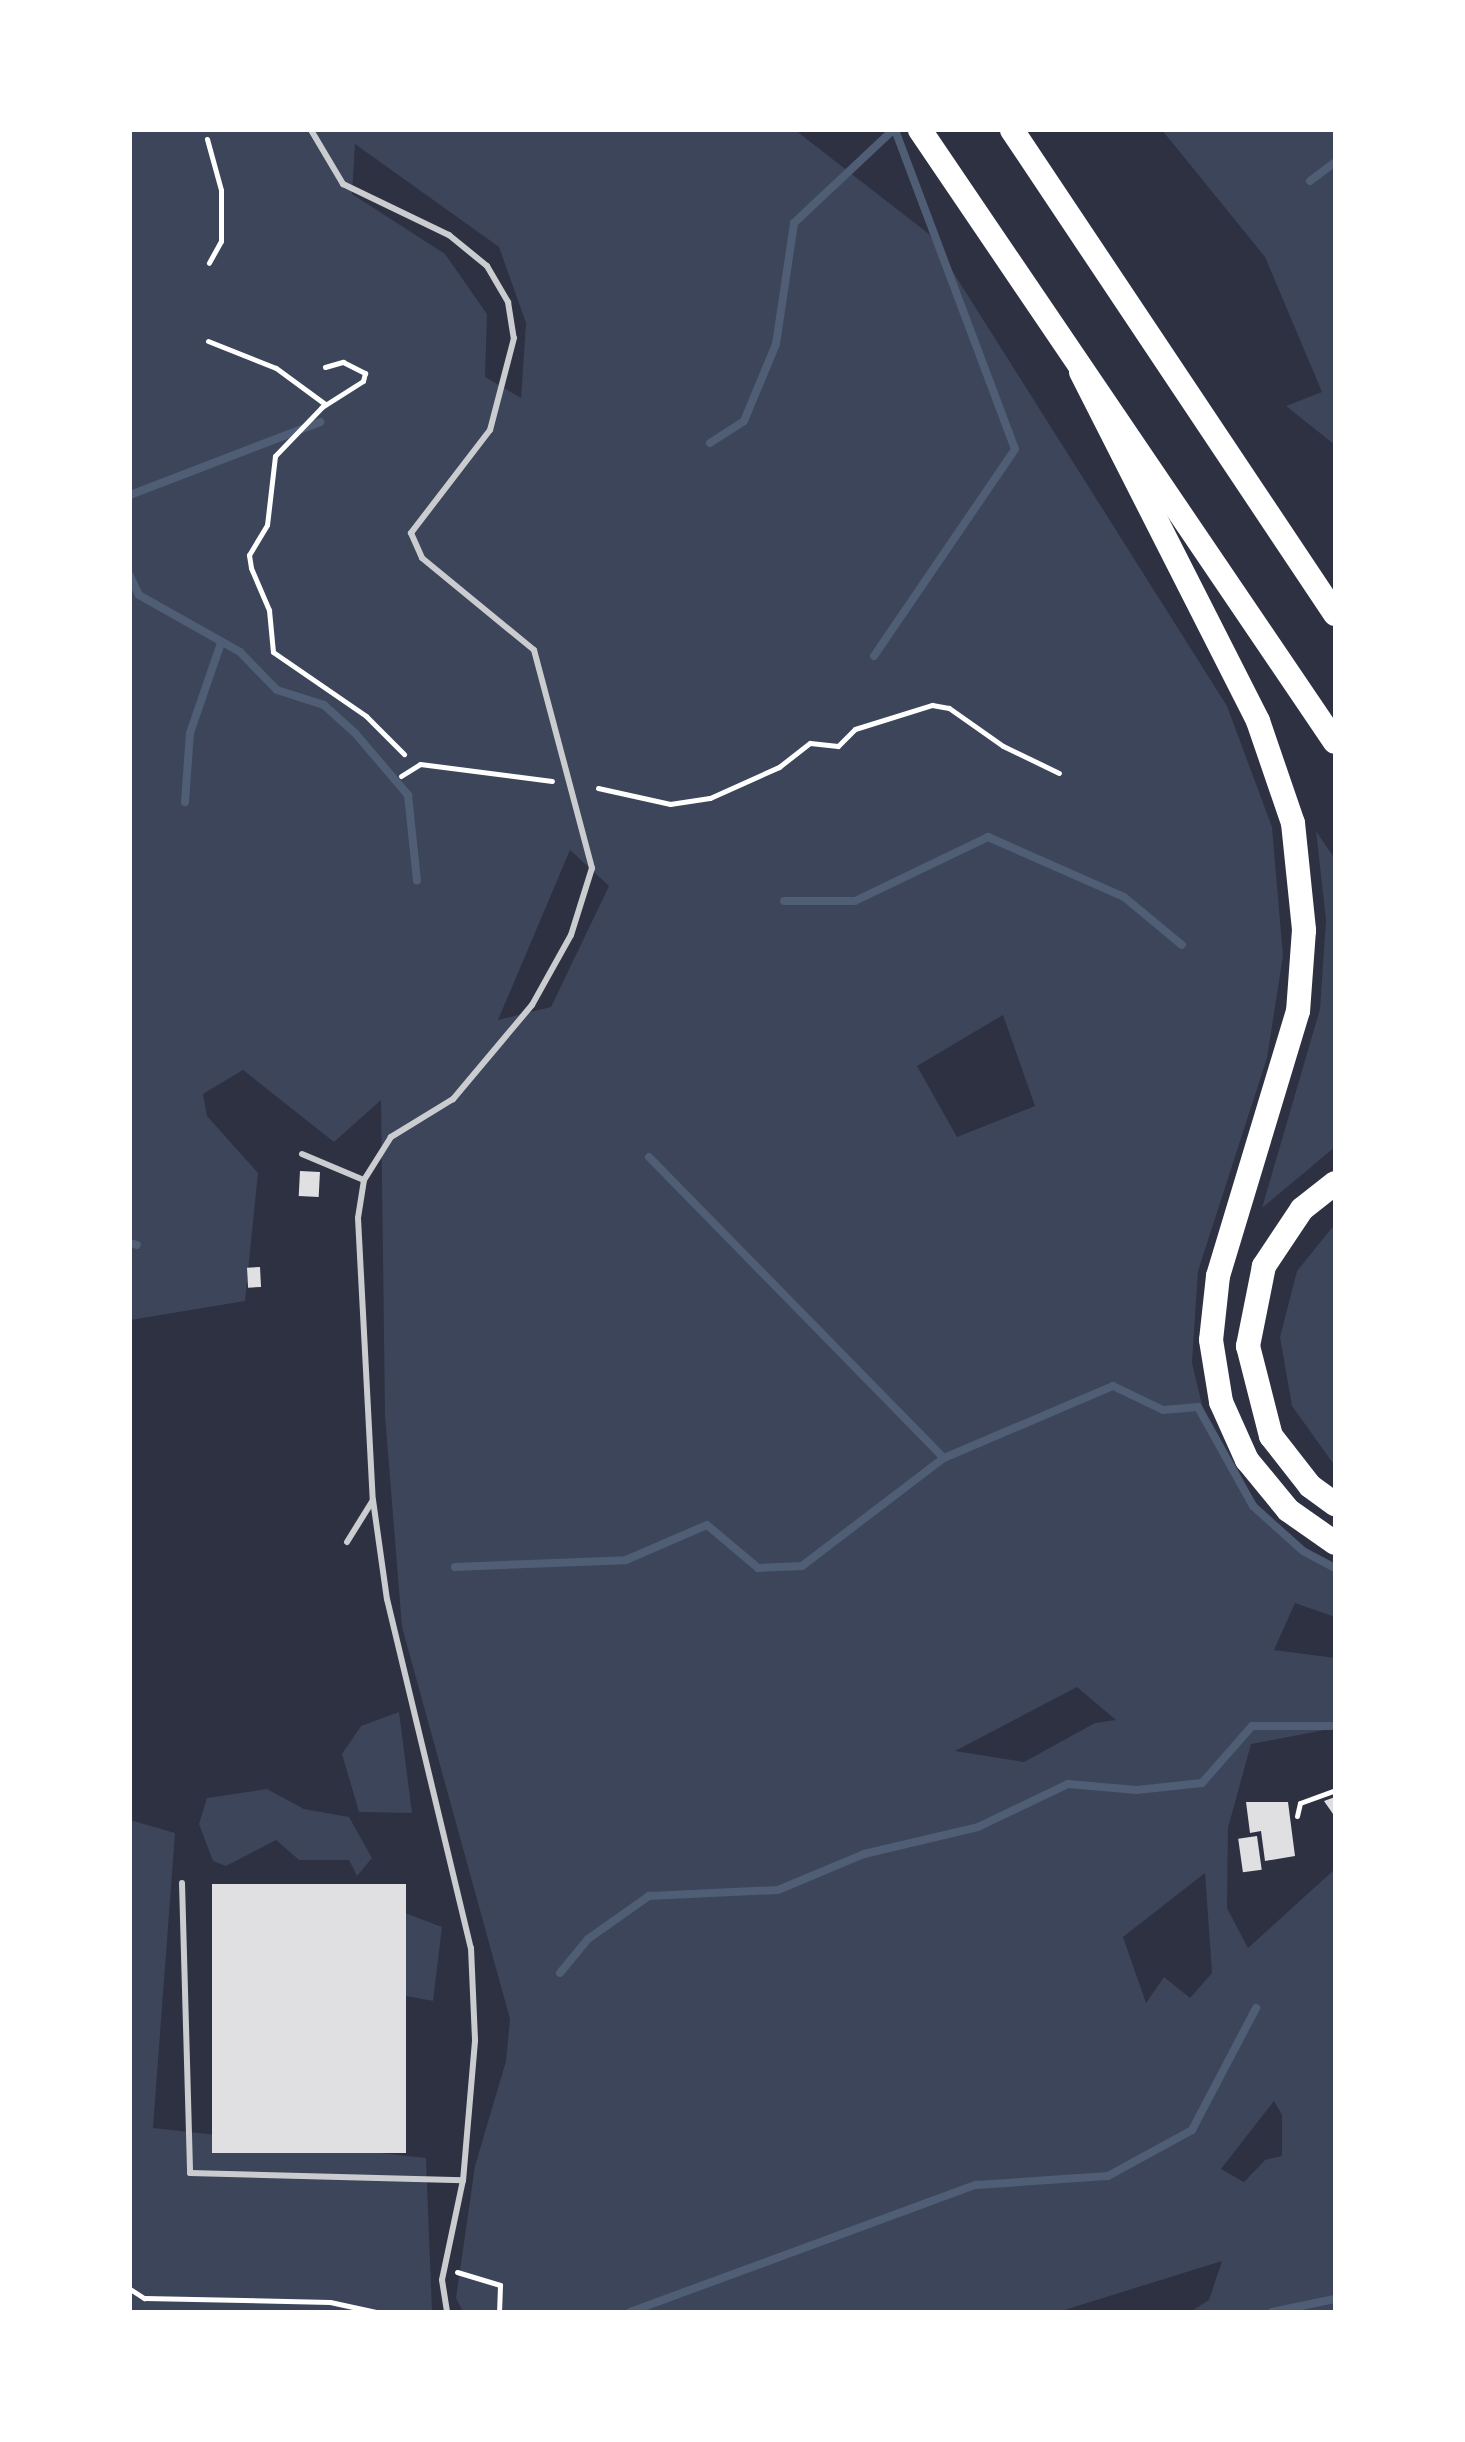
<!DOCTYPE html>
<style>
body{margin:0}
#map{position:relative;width:1465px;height:2442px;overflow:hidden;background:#2d3142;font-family:"Roboto Serif",serif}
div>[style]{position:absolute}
.green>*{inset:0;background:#3c4559}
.stream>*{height:8px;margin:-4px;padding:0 4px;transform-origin:4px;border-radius:4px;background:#4f5d75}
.building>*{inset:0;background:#e0e0e3;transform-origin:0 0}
.path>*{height:5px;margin:-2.5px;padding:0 2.5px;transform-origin:2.5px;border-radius:2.5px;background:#fff}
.service>*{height:6px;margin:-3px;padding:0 3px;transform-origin:3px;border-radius:3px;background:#caccd0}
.motorway>*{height:24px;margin:-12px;padding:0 12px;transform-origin:12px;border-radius:12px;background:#fff}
span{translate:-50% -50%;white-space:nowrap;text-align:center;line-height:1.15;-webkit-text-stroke:8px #fff;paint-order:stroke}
.frame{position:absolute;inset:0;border:132px solid #fff;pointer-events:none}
</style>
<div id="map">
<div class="green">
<div style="clip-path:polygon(evenodd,130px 130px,795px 130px,929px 234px,1227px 706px,1272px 827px,1283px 956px,1267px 1058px,1198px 1271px,1192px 1363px,1208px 1430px,1243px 1491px,1292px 1540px,1335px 1566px,1335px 1617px,1295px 1603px,1274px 1650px,1335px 1658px,1335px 1728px,1251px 1744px,1228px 1828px,1227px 1908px,1248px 1948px,1335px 1869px,1335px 2312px,1190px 2312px,1209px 2300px,1222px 2261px,1058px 2312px,463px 2312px,456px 2298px,475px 2166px,506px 2061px,510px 2019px,402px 1627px,385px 1416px,381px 1100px,334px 1142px,243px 1070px,203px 1094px,207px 1116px,258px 1173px,245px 1301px,130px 1320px,130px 130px,355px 144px,499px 247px,526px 323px,521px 398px,485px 377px,487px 314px,445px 254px,352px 194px,355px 144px,130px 130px,570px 850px,609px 886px,551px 1007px,498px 1020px,570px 850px,130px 130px,1003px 1015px,1035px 1106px,957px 1137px,917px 1066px,1003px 1015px,130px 130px,1077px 1687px,1116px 1720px,1095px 1723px,1024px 1762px,955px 1751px,1077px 1687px,130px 130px,1205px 1873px,1212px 1973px,1190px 1998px,1164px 1977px,1146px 2003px,1123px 1937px,1205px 1873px,130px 130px,1274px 2101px,1282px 2115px,1282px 2156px,1265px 2160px,1244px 2182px,1221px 2169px,1274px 2101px)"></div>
<div style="clip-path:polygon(1162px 130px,1335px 130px,1335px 445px,1286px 406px,1322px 392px,1265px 257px)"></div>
<div style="clip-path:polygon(1316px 831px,1335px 859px,1335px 1147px,1262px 1208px,1320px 1009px,1326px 920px)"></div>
<div style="clip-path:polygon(1335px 1224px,1335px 1466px,1292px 1406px,1280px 1337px,1297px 1271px)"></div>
<div style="clip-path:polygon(399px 1712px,412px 1813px,359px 1812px,342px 1754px,361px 1726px)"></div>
<div style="clip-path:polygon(267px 1789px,304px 1809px,349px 1817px,372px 1858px,357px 1876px,349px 1860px,299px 1860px,276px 1840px,226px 1866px,213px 1861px,199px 1824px,207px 1798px)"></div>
<div style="clip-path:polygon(130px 1820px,175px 1833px,153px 2128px,426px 2158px,432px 2312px,130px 2312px)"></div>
<div style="clip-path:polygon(384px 1905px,442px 1927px,433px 2001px,385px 1992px)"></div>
</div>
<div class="stream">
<div style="left:1310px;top:181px;width:31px;rotate:-37deg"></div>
<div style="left:710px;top:443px;width:40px;rotate:-32.9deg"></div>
<div style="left:744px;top:421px;width:83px;rotate:-67.4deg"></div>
<div style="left:776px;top:344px;width:122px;rotate:-81.5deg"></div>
<div style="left:794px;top:223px;width:136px;rotate:-43.2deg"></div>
<div style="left:130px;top:495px;width:204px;rotate:-21deg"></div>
<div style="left:130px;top:576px;width:21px;rotate:65deg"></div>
<div style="left:139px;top:595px;width:116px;rotate:29.4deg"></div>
<div style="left:240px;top:652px;width:53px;rotate:45.8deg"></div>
<div style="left:277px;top:690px;width:49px;rotate:17.7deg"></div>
<div style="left:324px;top:705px;width:42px;rotate:42.1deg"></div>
<div style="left:355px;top:733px;width:82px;rotate:49.5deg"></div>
<div style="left:408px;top:795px;width:86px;rotate:84deg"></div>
<div style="left:874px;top:656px;width:250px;rotate:-55.7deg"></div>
<div style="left:1015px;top:449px;width:341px;rotate:-110.6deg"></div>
<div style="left:185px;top:802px;width:69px;rotate:-85.9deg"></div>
<div style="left:190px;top:733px;width:95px;rotate:-71deg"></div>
<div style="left:784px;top:901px;width:71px"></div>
<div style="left:855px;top:901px;width:148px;rotate:-25.7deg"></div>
<div style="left:988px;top:837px;width:149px;rotate:23.8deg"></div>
<div style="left:1124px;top:897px;width:75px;rotate:39.6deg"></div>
<div style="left:649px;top:1157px;width:421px;rotate:45.6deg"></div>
<div style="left:130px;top:1243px;width:7px;rotate:16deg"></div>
<div style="left:455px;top:1567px;width:171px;rotate:-2.3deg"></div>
<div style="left:626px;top:1560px;width:88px;rotate:-23.4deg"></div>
<div style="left:707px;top:1525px;width:67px;rotate:40.1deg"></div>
<div style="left:758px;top:1568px;width:44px;rotate:-2.6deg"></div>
<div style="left:802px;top:1566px;width:178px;rotate:-37.3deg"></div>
<div style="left:944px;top:1458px;width:184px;rotate:-23.1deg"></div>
<div style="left:1113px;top:1386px;width:55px;rotate:25.6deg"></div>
<div style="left:1163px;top:1410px;width:35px;rotate:-5deg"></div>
<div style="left:1198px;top:1407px;width:113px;rotate:60.9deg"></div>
<div style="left:1253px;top:1506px;width:67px;rotate:42deg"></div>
<div style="left:1303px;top:1551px;width:36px;rotate:28deg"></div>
<div style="left:560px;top:1973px;width:44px;rotate:-50.5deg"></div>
<div style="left:588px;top:1939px;width:75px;rotate:-35.2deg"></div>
<div style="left:649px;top:1896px;width:129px;rotate:-2.7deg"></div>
<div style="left:778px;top:1890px;width:93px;rotate:-22.7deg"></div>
<div style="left:864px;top:1854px;width:117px;rotate:-13.3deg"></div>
<div style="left:978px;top:1827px;width:100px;rotate:-25.5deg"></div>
<div style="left:1068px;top:1784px;width:69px;rotate:5deg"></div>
<div style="left:1137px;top:1790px;width:65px;rotate:-6.1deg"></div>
<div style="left:1202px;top:1783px;width:76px;rotate:-48.7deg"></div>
<div style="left:1252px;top:1726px;width:83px"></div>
<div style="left:630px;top:2312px;width:369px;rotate:-20.2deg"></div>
<div style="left:976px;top:2185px;width:132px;rotate:-3.9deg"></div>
<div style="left:1108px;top:2176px;width:96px;rotate:-28.7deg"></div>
<div style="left:1192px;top:2130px;width:138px;rotate:-62.3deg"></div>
<div style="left:1272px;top:2312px;width:64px;rotate:-11.7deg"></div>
</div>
<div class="building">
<div style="left:300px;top:1171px;width:20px;height:25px;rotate:3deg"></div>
<div style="left:260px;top:1267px;width:20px;height:13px;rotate:87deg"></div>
<div style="clip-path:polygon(1335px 1797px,1335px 1813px,1333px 1814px,1324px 1801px)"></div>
<div style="clip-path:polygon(1246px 1802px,1288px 1802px,1295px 1856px,1265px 1861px,1261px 1831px,1250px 1833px)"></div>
<div style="left:1257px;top:1836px;width:34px;height:19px;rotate:82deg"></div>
<div style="left:212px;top:1884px;width:194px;height:269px"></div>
</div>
<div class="path">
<div style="left:207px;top:139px;width:53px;rotate:74.6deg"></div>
<div style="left:221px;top:190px;width:51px;rotate:90deg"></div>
<div style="left:221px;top:241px;width:25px;rotate:119deg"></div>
<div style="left:208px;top:341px;width:73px;rotate:21.7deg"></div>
<div style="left:276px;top:368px;width:61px;rotate:36.3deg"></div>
<div style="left:325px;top:367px;width:19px;rotate:-16deg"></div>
<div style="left:343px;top:362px;width:25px;rotate:27deg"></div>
<div style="left:365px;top:373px;width:8px;rotate:104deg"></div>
<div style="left:363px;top:381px;width:49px;rotate:147.6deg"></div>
<div style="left:322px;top:407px;width:68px;rotate:133.8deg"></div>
<div style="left:275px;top:456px;width:69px;rotate:96.6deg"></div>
<div style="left:267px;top:525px;width:35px;rotate:121deg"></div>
<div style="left:249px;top:555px;width:13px;rotate:81deg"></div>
<div style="left:251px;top:568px;width:46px;rotate:66.8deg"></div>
<div style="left:269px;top:610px;width:42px;rotate:84.6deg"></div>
<div style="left:273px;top:652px;width:113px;rotate:34.5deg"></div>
<div style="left:366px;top:716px;width:54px;rotate:45deg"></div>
<div style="left:401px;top:776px;width:22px;rotate:-32deg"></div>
<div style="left:420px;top:764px;width:133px;rotate:7.3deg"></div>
<div style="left:598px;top:788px;width:74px;rotate:12.5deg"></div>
<div style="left:670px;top:804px;width:40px;rotate:-8.5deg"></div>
<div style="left:710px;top:798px;width:76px;rotate:-24.2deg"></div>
<div style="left:779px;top:767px;width:39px;rotate:-38deg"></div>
<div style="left:810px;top:743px;width:28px;rotate:6deg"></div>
<div style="left:838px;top:746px;width:24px;rotate:-45deg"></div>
<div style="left:855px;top:729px;width:81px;rotate:-17.3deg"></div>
<div style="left:932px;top:705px;width:17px;rotate:10deg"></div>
<div style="left:949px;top:708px;width:66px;rotate:35.1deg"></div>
<div style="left:1003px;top:746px;width:62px;rotate:25.7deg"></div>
<div style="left:1297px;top:1816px;width:13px;rotate:-77deg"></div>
<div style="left:1300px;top:1803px;width:37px;rotate:-20deg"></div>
<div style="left:457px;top:2272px;width:45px;rotate:16.8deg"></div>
<div style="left:500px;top:2285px;width:27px;rotate:92deg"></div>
<div style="left:130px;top:2289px;width:17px;rotate:33deg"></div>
<div style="left:144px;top:2298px;width:186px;rotate:1.2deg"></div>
<div style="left:330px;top:2302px;width:47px;rotate:12.3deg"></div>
</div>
<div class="service">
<div style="left:311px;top:130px;width:63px;rotate:59.3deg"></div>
<div style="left:343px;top:184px;width:118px;rotate:25.7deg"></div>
<div style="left:449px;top:235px;width:49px;rotate:39.2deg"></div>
<div style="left:487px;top:266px;width:42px;rotate:59.7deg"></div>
<div style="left:508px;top:302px;width:36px;rotate:81deg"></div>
<div style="left:514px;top:338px;width:95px;rotate:104.6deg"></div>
<div style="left:490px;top:430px;width:130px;rotate:127.5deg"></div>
<div style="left:411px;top:533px;width:27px;rotate:66deg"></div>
<div style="left:422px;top:558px;width:145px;rotate:39.4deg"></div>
<div style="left:534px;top:650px;width:226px;rotate:75.1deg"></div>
<div style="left:592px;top:868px;width:70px;rotate:107.4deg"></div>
<div style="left:571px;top:935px;width:80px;rotate:119.1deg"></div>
<div style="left:532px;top:1005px;width:123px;rotate:130deg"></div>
<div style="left:453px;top:1099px;width:73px;rotate:148.5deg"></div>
<div style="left:391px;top:1137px;width:51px;rotate:122.1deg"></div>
<div style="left:364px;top:1180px;width:38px;rotate:99deg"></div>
<div style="left:358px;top:1218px;width:282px;rotate:87deg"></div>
<div style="left:373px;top:1500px;width:100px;rotate:82deg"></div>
<div style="left:387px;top:1599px;width:359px;rotate:76.5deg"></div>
<div style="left:471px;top:1948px;width:93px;rotate:87.5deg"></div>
<div style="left:475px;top:2041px;width:140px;rotate:94.9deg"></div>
<div style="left:463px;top:2180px;width:102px;rotate:101.9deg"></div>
<div style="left:442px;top:2280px;width:32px;rotate:81deg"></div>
<div style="left:302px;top:1154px;width:67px;rotate:22.8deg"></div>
<div style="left:347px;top:1542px;width:49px;rotate:-58.2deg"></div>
<div style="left:182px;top:1883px;width:290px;rotate:88.4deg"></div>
<div style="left:190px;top:2173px;width:273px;rotate:1.5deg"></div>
</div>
<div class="motorway">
<div style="left:920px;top:130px;width:739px;rotate:55.86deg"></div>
<div style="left:1012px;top:130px;width:582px;rotate:56.28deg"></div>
<div style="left:1081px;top:372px;width:391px;rotate:63.1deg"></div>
<div style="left:1258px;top:721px;width:108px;rotate:71.1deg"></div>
<div style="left:1293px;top:823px;width:108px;rotate:84.1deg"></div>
<div style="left:1304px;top:930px;width:81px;rotate:94.2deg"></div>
<div style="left:1298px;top:1011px;width:277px;rotate:106.8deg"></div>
<div style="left:1218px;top:1276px;width:64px;rotate:96.2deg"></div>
<div style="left:1211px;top:1340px;width:63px;rotate:80.8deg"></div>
<div style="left:1221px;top:1402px;width:64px;rotate:65.9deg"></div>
<div style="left:1247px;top:1460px;width:65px;rotate:50.6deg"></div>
<div style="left:1288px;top:1510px;width:57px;rotate:35.1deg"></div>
<div style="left:1335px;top:1183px;width:42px;rotate:141.8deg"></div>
<div style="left:1302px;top:1209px;width:69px;rotate:123.7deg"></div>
<div style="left:1264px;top:1266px;width:82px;rotate:101.3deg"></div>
<div style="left:1248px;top:1346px;width:93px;rotate:75.7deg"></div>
<div style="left:1271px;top:1436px;width:63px;rotate:52deg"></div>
<div style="left:1310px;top:1486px;width:31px;rotate:36deg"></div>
</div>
<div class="frame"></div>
</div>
